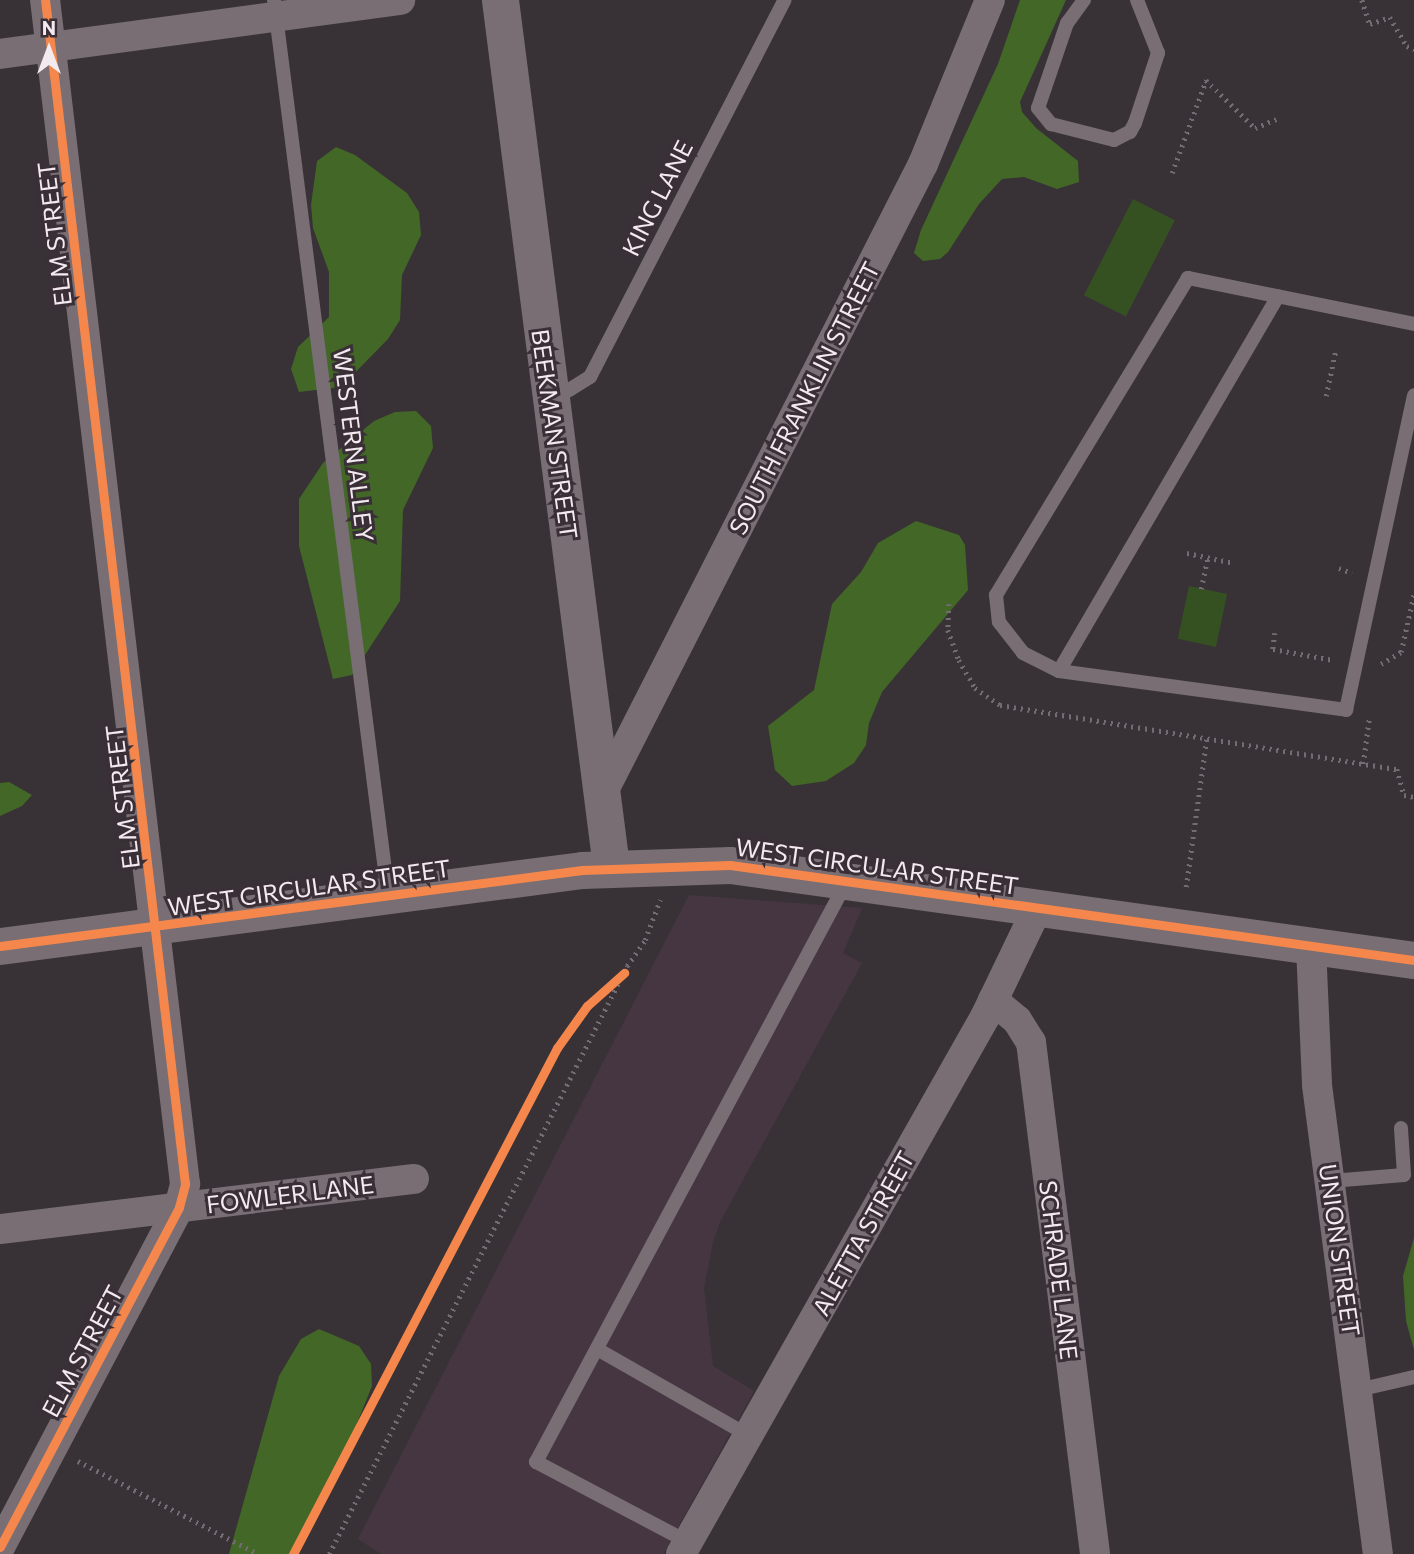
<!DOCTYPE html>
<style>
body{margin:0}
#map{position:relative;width:1414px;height:1554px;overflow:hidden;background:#383236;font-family:Commissioner,sans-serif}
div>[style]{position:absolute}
.built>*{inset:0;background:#463641}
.green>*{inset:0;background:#355122;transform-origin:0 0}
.forest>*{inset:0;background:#426726}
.path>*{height:4.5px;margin-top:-2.25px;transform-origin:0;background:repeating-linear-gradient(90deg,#746c72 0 2px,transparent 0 7px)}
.service>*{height:14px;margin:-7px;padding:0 7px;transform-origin:7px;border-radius:7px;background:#786e74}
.minor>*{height:30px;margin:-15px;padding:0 15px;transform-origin:15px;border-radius:15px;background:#786e74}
.tertiary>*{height:37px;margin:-18.5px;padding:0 18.5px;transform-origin:18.5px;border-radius:18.5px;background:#786e74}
.cycleway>*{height:9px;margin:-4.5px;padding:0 4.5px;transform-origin:4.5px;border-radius:4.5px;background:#f5874c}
span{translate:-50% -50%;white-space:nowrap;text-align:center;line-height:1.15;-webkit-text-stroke:6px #3b2f37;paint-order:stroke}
.street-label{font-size:24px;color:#f2eaef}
.north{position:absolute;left:14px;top:14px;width:70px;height:70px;-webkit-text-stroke:5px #3b2f37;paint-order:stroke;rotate:0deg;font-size:19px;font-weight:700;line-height:28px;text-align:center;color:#f2eaef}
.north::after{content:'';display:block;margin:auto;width:24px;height:32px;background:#f2eaef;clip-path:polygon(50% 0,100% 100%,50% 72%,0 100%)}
</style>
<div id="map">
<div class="built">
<div style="clip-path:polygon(689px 895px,862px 908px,843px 953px,862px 963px,720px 1222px,713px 1242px,704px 1288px,713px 1366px,754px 1391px,663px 1554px,381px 1554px,358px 1539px)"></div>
</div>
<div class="green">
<div style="left:1133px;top:199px;width:47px;height:108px;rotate:27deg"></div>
<div style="left:1189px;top:586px;width:39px;height:54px;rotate:12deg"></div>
</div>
<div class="forest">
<div style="clip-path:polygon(1020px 0,1066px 0,1020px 102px,1022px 112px,1036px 128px,1078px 161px,1079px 182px,1057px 189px,1024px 177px,1002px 179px,979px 204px,948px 252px,940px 259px,923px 261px,914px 253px,921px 230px,998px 64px)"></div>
<div style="clip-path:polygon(336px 147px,355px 155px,407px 193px,419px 212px,421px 235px,402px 275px,400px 320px,388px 339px,341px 387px,299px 392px,291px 369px,298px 347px,329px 317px,329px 272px,313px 228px,311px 205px,317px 161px)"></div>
<div style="clip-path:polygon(416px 411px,431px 426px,433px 448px,403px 510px,400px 601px,352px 675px,333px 679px,299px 546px,299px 499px,323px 463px,374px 421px,395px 412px)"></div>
<div style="clip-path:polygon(916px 521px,959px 535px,965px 545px,968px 590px,882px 692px,869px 723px,866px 745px,854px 763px,826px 781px,792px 786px,775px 770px,768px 726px,814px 690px,832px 604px,861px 572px,878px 543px)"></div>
<div style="clip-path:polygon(9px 782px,32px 795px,22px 806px,0 816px,0 783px)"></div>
<div style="clip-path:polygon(1414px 1238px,1414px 1350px,1406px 1321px,1403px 1276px)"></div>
<div style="clip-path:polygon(319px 1329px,359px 1346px,371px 1364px,372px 1386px,337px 1473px,292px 1554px,229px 1554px,279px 1376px,301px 1339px)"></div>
</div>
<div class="path">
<div style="left:1362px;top:0;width:25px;rotate:72deg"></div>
<div style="left:1370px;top:24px;width:21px;rotate:-19deg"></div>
<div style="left:1390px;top:17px;width:34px;rotate:60deg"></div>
<div style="left:1407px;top:46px;width:8px;rotate:23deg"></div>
<div style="left:1172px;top:173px;width:99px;rotate:-69.9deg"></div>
<div style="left:1206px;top:80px;width:69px;rotate:44.4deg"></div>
<div style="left:1255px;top:128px;width:23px;rotate:-23deg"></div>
<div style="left:1326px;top:396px;width:48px;rotate:-78deg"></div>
<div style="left:1187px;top:553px;width:48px;rotate:12deg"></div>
<div style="left:1339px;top:568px;width:14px;rotate:21deg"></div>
<div style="left:1201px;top:589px;width:33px;rotate:-78deg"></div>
<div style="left:949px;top:604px;width:26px;rotate:92deg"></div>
<div style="left:948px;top:630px;width:32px;rotate:70deg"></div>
<div style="left:959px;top:660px;width:32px;rotate:60deg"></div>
<div style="left:975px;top:688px;width:30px;rotate:34deg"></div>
<div style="left:1000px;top:705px;width:402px;rotate:9.2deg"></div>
<div style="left:1397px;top:769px;width:27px;rotate:75deg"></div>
<div style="left:1404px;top:795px;width:10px;rotate:11deg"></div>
<div style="left:1275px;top:633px;width:16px;rotate:97deg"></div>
<div style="left:1273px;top:649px;width:61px;rotate:10.4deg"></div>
<div style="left:1381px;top:664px;width:23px;rotate:-31deg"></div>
<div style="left:1401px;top:652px;width:59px;rotate:-77.4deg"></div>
<div style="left:1363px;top:764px;width:45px;rotate:-82.4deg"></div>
<div style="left:1186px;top:887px;width:153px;rotate:-82.1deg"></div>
<div style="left:78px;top:1461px;width:203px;rotate:27.3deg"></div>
<div style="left:293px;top:1554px;width:571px;rotate:-62.45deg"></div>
<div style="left:557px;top:1048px;width:52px;rotate:-54.5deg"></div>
<div style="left:587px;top:1006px;width:45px;rotate:-42.3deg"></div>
<div style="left:329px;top:1554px;width:659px;rotate:-63.12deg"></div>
<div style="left:627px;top:966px;width:32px;rotate:-55deg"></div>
<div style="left:645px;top:940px;width:43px;rotate:-69.4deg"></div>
</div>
<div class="service">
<div style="left:274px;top:0;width:901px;rotate:82.73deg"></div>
<div style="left:1084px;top:0;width:29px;rotate:126deg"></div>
<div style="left:1067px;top:23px;width:90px;rotate:108.8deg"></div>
<div style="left:1038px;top:108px;width:21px;rotate:51deg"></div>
<div style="left:1051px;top:124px;width:65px;rotate:14.3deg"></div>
<div style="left:1114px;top:140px;width:18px;rotate:-27deg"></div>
<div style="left:1130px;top:132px;width:10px;rotate:-61deg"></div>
<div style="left:1135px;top:123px;width:74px;rotate:-71.8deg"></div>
<div style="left:1158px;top:53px;width:57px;rotate:-111.6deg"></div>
<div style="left:1414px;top:324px;width:231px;rotate:-168.5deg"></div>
<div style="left:1188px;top:278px;width:371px;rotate:121.2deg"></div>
<div style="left:996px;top:595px;width:27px;rotate:84deg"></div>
<div style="left:999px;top:622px;width:39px;rotate:52deg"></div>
<div style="left:1023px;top:653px;width:40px;rotate:26.6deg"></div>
<div style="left:1059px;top:671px;width:290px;rotate:7.7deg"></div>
<div style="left:1346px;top:710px;width:322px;rotate:-77.8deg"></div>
<div style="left:550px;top:393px;width:19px;rotate:-9deg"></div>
<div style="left:569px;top:390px;width:25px;rotate:-32deg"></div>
<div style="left:590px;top:377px;width:424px;rotate:-62.7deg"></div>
<div style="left:1059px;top:671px;width:434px;rotate:-59.7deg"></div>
<div style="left:1331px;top:1181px;width:73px;rotate:-4.7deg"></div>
<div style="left:1404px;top:1175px;width:47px;rotate:-93.7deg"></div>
<div style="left:597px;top:1349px;width:174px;rotate:29.7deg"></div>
<div style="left:1358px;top:1390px;width:57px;rotate:-13.1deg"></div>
<div style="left:688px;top:1542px;width:172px;rotate:-152.2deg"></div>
<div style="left:536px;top:1462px;width:657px;rotate:-61.84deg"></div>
</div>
<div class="minor">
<div style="left:0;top:54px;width:404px;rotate:-7.7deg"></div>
<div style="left:604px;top:790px;width:703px;rotate:-63deg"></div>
<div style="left:923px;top:164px;width:177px;rotate:-67.8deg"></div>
<div style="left:1311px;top:946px;width:139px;rotate:87.5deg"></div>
<div style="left:1317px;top:1085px;width:473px;rotate:82.6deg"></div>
<div style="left:993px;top:1000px;width:31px;rotate:40deg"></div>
<div style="left:1017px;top:1020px;width:26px;rotate:58deg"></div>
<div style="left:1031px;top:1042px;width:516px;rotate:82.87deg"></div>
<div style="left:0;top:1229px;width:417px;rotate:-6.9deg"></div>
<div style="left:0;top:1547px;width:384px;rotate:-62.2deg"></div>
<div style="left:179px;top:1207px;width:24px;rotate:-75deg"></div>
<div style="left:185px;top:1184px;width:1192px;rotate:-96.74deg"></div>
<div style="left:681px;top:1554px;width:617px;rotate:-60.49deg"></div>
<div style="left:985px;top:1017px;width:122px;rotate:-64.3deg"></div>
</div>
<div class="tertiary">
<div style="left:500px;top:0;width:874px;rotate:82.7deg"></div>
<div style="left:0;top:946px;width:587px;rotate:-7.44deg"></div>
<div style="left:582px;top:870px;width:148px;rotate:-1.9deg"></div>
<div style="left:730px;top:865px;width:691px;rotate:7.91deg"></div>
</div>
<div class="cycleway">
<div style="left:0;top:946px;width:587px;rotate:-7.44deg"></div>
<div style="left:582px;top:870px;width:148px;rotate:-1.9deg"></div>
<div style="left:730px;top:865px;width:691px;rotate:7.91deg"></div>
<div style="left:0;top:1547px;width:384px;rotate:-62.2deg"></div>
<div style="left:179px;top:1207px;width:24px;rotate:-75deg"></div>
<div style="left:185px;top:1184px;width:1192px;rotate:-96.74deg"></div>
<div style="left:293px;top:1554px;width:571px;rotate:-62.45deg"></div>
<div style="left:557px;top:1048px;width:52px;rotate:-54.5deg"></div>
<div style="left:587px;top:1006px;width:50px;rotate:-41.7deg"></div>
</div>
<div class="street-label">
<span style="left:657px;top:198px;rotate:-63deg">KING LANE</span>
<span style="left:54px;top:234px;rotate:-97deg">ELM STREET</span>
<span style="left:804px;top:398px;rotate:-63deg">SOUTH FRANKLIN STREET</span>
<span style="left:555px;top:434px;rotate:82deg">BEEKMAN STREET</span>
<span style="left:354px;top:445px;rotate:83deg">WESTERN ALLEY</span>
<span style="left:122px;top:797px;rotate:-97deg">ELM STREET</span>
<span style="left:877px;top:866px;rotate:8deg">WEST CIRCULAR STREET</span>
<span style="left:309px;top:887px;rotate:-8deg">WEST CIRCULAR STREET</span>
<span style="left:290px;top:1194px;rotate:-7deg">FOWLER LANE</span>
<span style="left:863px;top:1233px;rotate:-61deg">ALETTA STREET</span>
<span style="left:1340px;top:1250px;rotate:82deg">UNION STREET</span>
<span style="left:1059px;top:1270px;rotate:83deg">SCHRADE LANE</span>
<span style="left:82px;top:1351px;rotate:-62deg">ELM STREET</span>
</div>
<div class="north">N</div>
</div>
